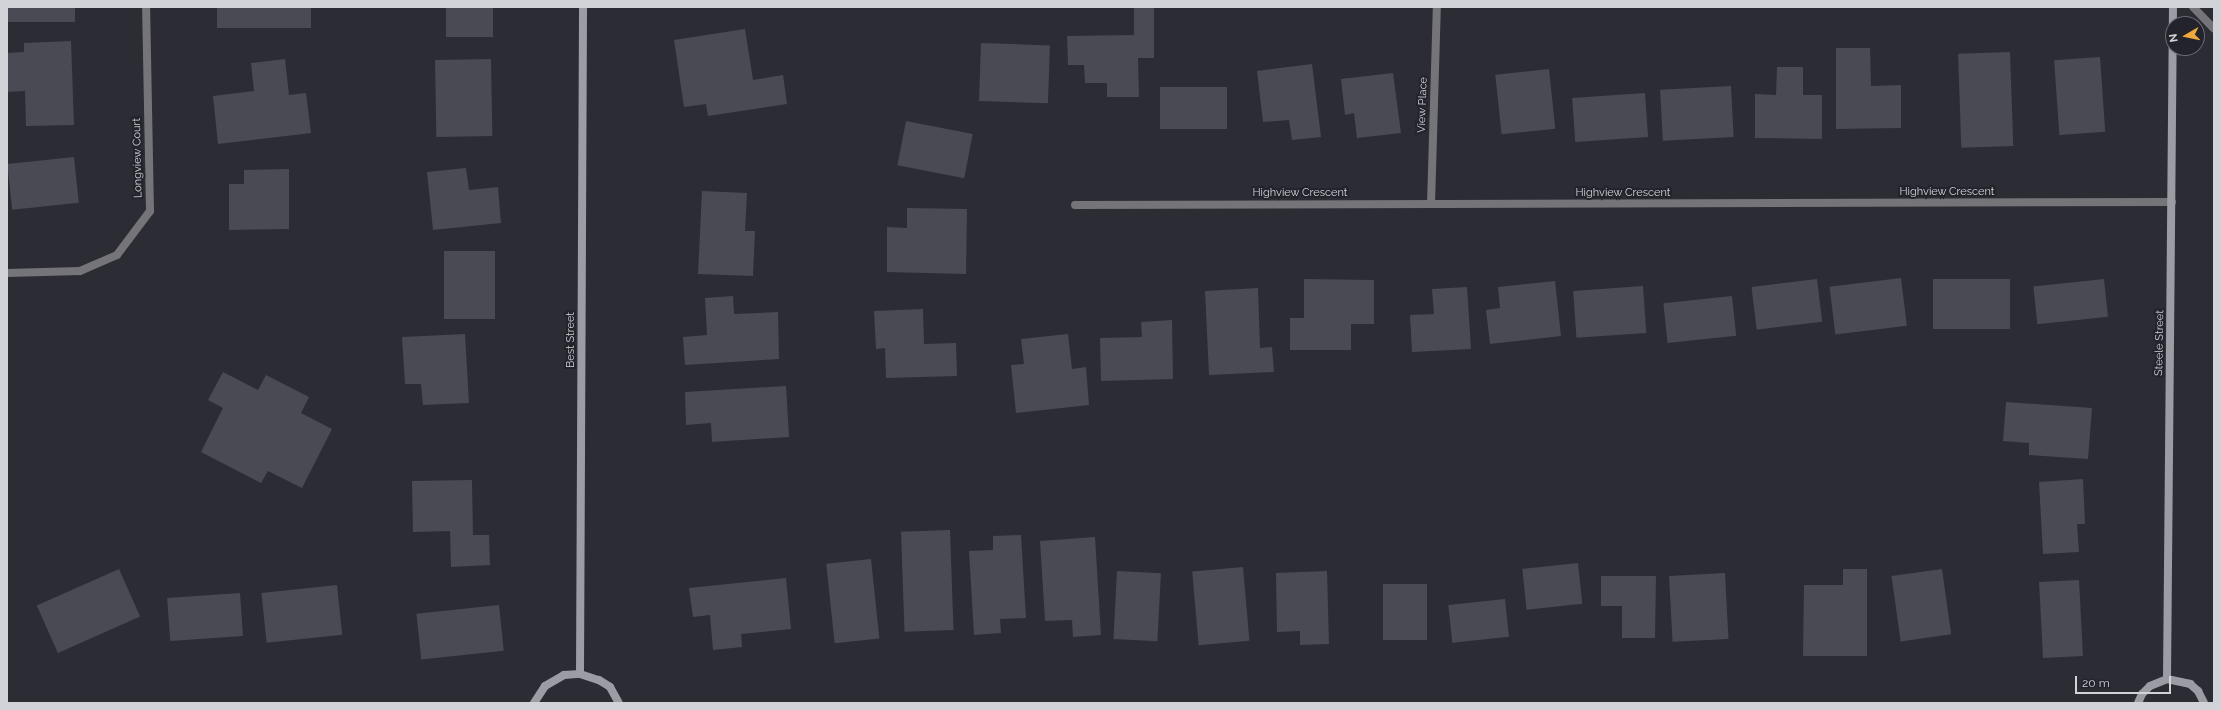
<!DOCTYPE html>
<style>
body{margin:0}
#map{position:relative;width:2221px;height:710px;overflow:hidden;background:#2c2c35;font-family:Raleway,sans-serif}
div>[style]{position:absolute}
.building>*{inset:0;background:#494a54;transform-origin:0 0}
.street>*{height:8px;margin:-4px;padding:0 4px;transform-origin:4px;border-radius:4px;background:#747479}
.secondary>*{height:8px;margin:-4px;padding:0 4px;transform-origin:4px;border-radius:4px;background:#9c9ca4}
span{translate:-50% -50%;white-space:nowrap;text-align:center;line-height:1.15;-webkit-text-stroke:4px #22232b;paint-order:stroke}
.street-label{font-size:11px;color:#d2d3d9}
.frame{position:absolute;inset:0;border:8px solid #d2d3d9;pointer-events:none}
.north{position:absolute;left:2165px;top:16px;width:40px;height:40px;box-sizing:border-box;background:#22232b;border:1px solid #686971;border-radius:50%;rotate:261deg;font-size:11px;font-weight:700;line-height:16px;text-align:center;color:#d2d3d9}
.north::after{content:'';display:block;margin:auto;width:14px;height:18px;background:#efa73e;clip-path:polygon(50% 0,100% 100%,50% 72%,0 100%)}
.scale{position:absolute;left:2075px;top:676px;width:96px;height:18px;box-sizing:border-box;border:2px solid #d2d3d9;border-top:0;padding-left:5px;font-size:12px;line-height:14px;white-space:nowrap;color:#d2d3d9;-webkit-text-stroke:3px #22232b;paint-order:stroke}
</style>
<div id="map">
<div class="building">
<div style="left:7px;top:7px;width:68px;height:15px"></div>
<div style="left:217px;top:7px;width:94px;height:21px"></div>
<div style="left:446px;top:7px;width:47px;height:30px"></div>
<div style="clip-path:polygon(1134px 7px,1154px 7px,1154px 58px,1138px 58px,1139px 97px,1107px 97px,1107px 83px,1085px 83px,1084px 65px,1068px 65px,1067px 36px,1134px 35px)"></div>
<div style="clip-path:polygon(745px 29px,753px 80px,783px 75px,787px 104px,708px 116px,706px 104px,684px 107px,674px 40px)"></div>
<div style="clip-path:polygon(71px 41px,74px 125px,26px 126px,25px 91px,7px 92px,7px 53px,24px 52px,24px 43px)"></div>
<div style="left:981px;top:43px;width:69px;height:58px;rotate:2deg"></div>
<div style="clip-path:polygon(1836px 48px,1870px 48px,1871px 86px,1901px 85px,1901px 128px,1836px 129px)"></div>
<div style="left:2010px;top:52px;width:94px;height:52px;rotate:88deg"></div>
<div style="left:2100px;top:57px;width:75px;height:46px;rotate:86deg"></div>
<div style="clip-path:polygon(285px 59px,289px 95px,306px 93px,311px 133px,218px 144px,213px 96px,254px 91px,251px 63px)"></div>
<div style="left:491px;top:59px;width:77px;height:56px;rotate:89deg"></div>
<div style="clip-path:polygon(1312px 64px,1321px 137px,1292px 140px,1289px 120px,1263px 122px,1257px 71px)"></div>
<div style="clip-path:polygon(1777px 67px,1803px 67px,1803px 95px,1822px 95px,1822px 139px,1755px 138px,1755px 94px,1776px 95px)"></div>
<div style="left:1549px;top:69px;width:60px;height:54px;rotate:84deg"></div>
<div style="clip-path:polygon(1393px 73px,1401px 133px,1357px 138px,1354px 113px,1345px 115px,1341px 79px)"></div>
<div style="left:1731px;top:86px;width:51px;height:71px;rotate:87deg"></div>
<div style="left:1160px;top:87px;width:67px;height:42px"></div>
<div style="left:1645px;top:93px;width:44px;height:73px;rotate:86deg"></div>
<div style="left:906px;top:121px;width:68px;height:45px;rotate:11deg"></div>
<div style="left:74px;top:157px;width:46px;height:67px;rotate:84deg"></div>
<div style="clip-path:polygon(466px 168px,469px 190px,498px 187px,501px 223px,433px 230px,427px 172px)"></div>
<div style="clip-path:polygon(289px 169px,289px 229px,229px 230px,229px 184px,244px 184px,244px 170px)"></div>
<div style="clip-path:polygon(702px 191px,747px 193px,745px 231px,755px 231px,753px 276px,698px 274px)"></div>
<div style="clip-path:polygon(907px 208px,967px 209px,966px 274px,887px 272px,887px 227px,907px 228px)"></div>
<div style="left:444px;top:251px;width:51px;height:68px"></div>
<div style="left:1901px;top:278px;width:48px;height:72px;rotate:83deg"></div>
<div style="clip-path:polygon(1304px 279px,1374px 280px,1374px 324px,1351px 324px,1351px 350px,1290px 350px,1290px 318px,1304px 318px)"></div>
<div style="left:1817px;top:279px;width:43px;height:66px;rotate:83deg"></div>
<div style="left:1933px;top:279px;width:77px;height:50px"></div>
<div style="left:2104px;top:279px;width:38px;height:71px;rotate:84deg"></div>
<div style="clip-path:polygon(1555px 281px,1561px 336px,1490px 344px,1486px 310px,1500px 308px,1498px 287px)"></div>
<div style="left:1643px;top:286px;width:47px;height:70px;rotate:86deg"></div>
<div style="clip-path:polygon(1467px 287px,1471px 349px,1412px 352px,1410px 315px,1434px 314px,1432px 289px)"></div>
<div style="clip-path:polygon(1258px 288px,1260px 348px,1272px 347px,1274px 372px,1209px 375px,1205px 291px)"></div>
<div style="clip-path:polygon(733px 296px,734px 314px,778px 312px,779px 359px,685px 365px,683px 337px,707px 335px,705px 298px)"></div>
<div style="left:1732px;top:296px;width:40px;height:69px;rotate:84deg"></div>
<div style="clip-path:polygon(923px 309px,924px 344px,956px 343px,957px 376px,886px 378px,885px 348px,876px 349px,874px 311px)"></div>
<div style="clip-path:polygon(1172px 320px,1173px 379px,1101px 381px,1100px 338px,1142px 337px,1141px 322px)"></div>
<div style="clip-path:polygon(465px 334px,469px 403px,423px 405px,421px 384px,405px 384px,402px 337px)"></div>
<div style="clip-path:polygon(1068px 334px,1072px 369px,1086px 367px,1089px 405px,1016px 413px,1011px 365px,1024px 364px,1021px 339px)"></div>
<div style="clip-path:polygon(223px 372px,258px 390px,266px 375px,309px 397px,301px 413px,332px 429px,302px 488px,268px 471px,261px 483px,201px 452px,223px 408px,208px 400px)"></div>
<div style="clip-path:polygon(786px 386px,789px 437px,712px 442px,711px 423px,686px 425px,685px 392px)"></div>
<div style="clip-path:polygon(2006px 402px,2092px 408px,2088px 459px,2029px 455px,2029px 443px,2003px 441px)"></div>
<div style="clip-path:polygon(2083px 479px,2085px 524px,2077px 524px,2079px 552px,2043px 554px,2039px 482px)"></div>
<div style="clip-path:polygon(472px 480px,473px 535px,489px 535px,490px 565px,451px 567px,450px 531px,413px 532px,412px 481px)"></div>
<div style="left:950px;top:530px;width:100px;height:49px;rotate:88deg"></div>
<div style="clip-path:polygon(1021px 535px,1026px 618px,1000px 619px,1001px 633px,974px 635px,969px 551px,993px 550px,993px 536px)"></div>
<div style="clip-path:polygon(1095px 537px,1101px 635px,1073px 637px,1072px 620px,1045px 621px,1040px 541px)"></div>
<div style="left:871px;top:559px;width:80px;height:45px;rotate:84deg"></div>
<div style="left:1578px;top:563px;width:41px;height:56px;rotate:84deg"></div>
<div style="left:1243px;top:567px;width:74px;height:51px;rotate:85deg"></div>
<div style="left:119px;top:569px;width:52px;height:90px;rotate:66deg"></div>
<div style="clip-path:polygon(1843px 569px,1867px 569px,1867px 656px,1803px 656px,1804px 585px,1843px 585px)"></div>
<div style="left:1942px;top:569px;width:66px;height:51px;rotate:82deg"></div>
<div style="left:1117px;top:571px;width:44px;height:68px;rotate:3deg"></div>
<div style="clip-path:polygon(1327px 571px,1329px 644px,1300px 645px,1300px 631px,1277px 632px,1276px 573px)"></div>
<div style="left:1725px;top:573px;width:66px;height:56px;rotate:87deg"></div>
<div style="clip-path:polygon(1601px 576px,1656px 576px,1655px 638px,1622px 638px,1622px 606px,1601px 606px)"></div>
<div style="clip-path:polygon(786px 578px,791px 629px,741px 634px,742px 647px,713px 650px,710px 615px,693px 617px,689px 588px)"></div>
<div style="left:2079px;top:580px;width:76px;height:40px;rotate:87deg"></div>
<div style="left:1383px;top:584px;width:44px;height:56px"></div>
<div style="left:337px;top:585px;width:50px;height:76px;rotate:84deg"></div>
<div style="left:240px;top:593px;width:43px;height:73px;rotate:86deg"></div>
<div style="left:1505px;top:599px;width:38px;height:57px;rotate:84deg"></div>
<div style="left:499px;top:605px;width:46px;height:83px;rotate:84deg"></div>
</div>
<div class="street">
<div style="left:2193px;top:7px;width:30px;rotate:46deg"></div>
<div style="left:1431px;top:204px;width:197px;rotate:-88.3deg"></div>
<div style="left:1075px;top:205px;width:1097px;rotate:-0.16deg"></div>
<div style="left:7px;top:273px;width:73px;rotate:-1.6deg"></div>
<div style="left:80px;top:271px;width:40px;rotate:-23.4deg"></div>
<div style="left:117px;top:255px;width:55px;rotate:-53.1deg"></div>
<div style="left:150px;top:211px;width:204px;rotate:-91.1deg"></div>
</div>
<div class="secondary">
<div style="left:580px;top:674px;width:667px;rotate:-89.74deg"></div>
<div style="left:2167px;top:679px;width:672px;rotate:-89.49deg"></div>
<div style="left:534px;top:703px;width:20px;rotate:-57deg"></div>
<div style="left:545px;top:686px;width:22px;rotate:-30deg"></div>
<div style="left:564px;top:675px;width:16px;rotate:-4deg"></div>
<div style="left:580px;top:674px;width:20px;rotate:18deg"></div>
<div style="left:599px;top:680px;width:13px;rotate:32deg"></div>
<div style="left:610px;top:687px;width:18px;rotate:61deg"></div>
<div style="left:2138px;top:703px;width:10px;rotate:-66deg"></div>
<div style="left:2142px;top:694px;width:11px;rotate:-45deg"></div>
<div style="left:2150px;top:686px;width:18px;rotate:-22deg"></div>
<div style="left:2167px;top:679px;width:24px;rotate:12deg"></div>
<div style="left:2190px;top:684px;width:11px;rotate:41deg"></div>
<div style="left:2198px;top:691px;width:13px;rotate:63deg"></div>
</div>
<div class="street-label">
<span style="left:1423px;top:105px;rotate:-88deg">View Place</span>
<span style="left:138px;top:158px;rotate:-91deg">Longview Court</span>
<span style="left:1947px;top:192px">Highview Crescent</span>
<span style="left:1300px;top:193px">Highview Crescent</span>
<span style="left:1623px;top:193px">Highview Crescent</span>
<span style="left:571px;top:340px;rotate:-90deg">Best Street</span>
<span style="left:2160px;top:343px;rotate:-89deg">Steele Street</span>
</div>
<div class="frame"></div>
<div class="north">N</div>
<div class="scale">20 m</div>
</div>
